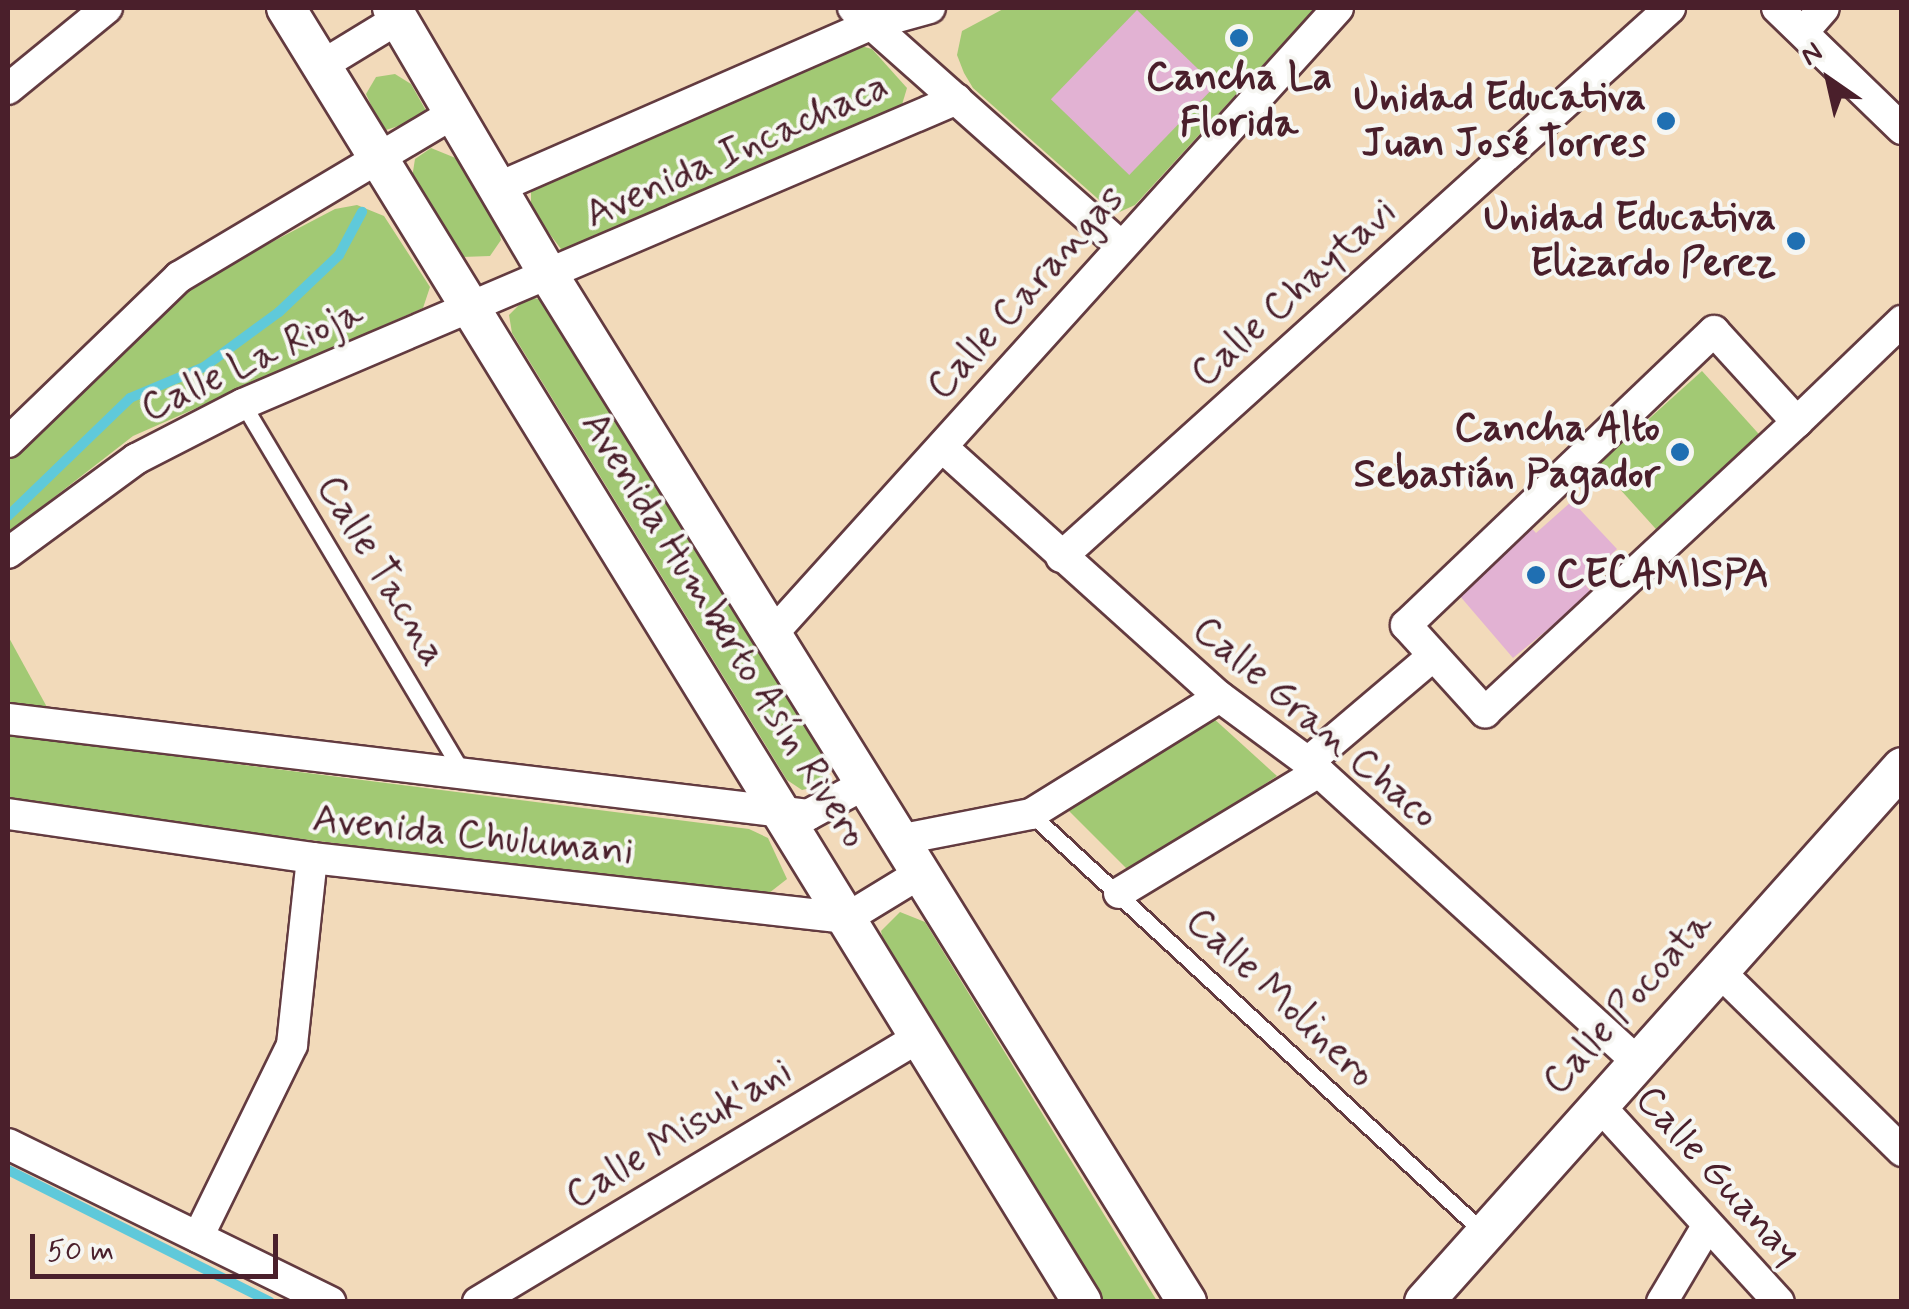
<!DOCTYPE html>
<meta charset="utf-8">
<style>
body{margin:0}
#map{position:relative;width:1909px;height:1309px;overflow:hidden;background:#f2daba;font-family:Mynerve,sans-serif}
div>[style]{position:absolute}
.green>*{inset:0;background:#a2c974;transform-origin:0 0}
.stream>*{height:10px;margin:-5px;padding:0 5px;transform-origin:5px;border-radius:5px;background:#5fc9da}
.building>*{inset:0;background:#e2b2d3;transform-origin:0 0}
.roads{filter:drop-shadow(2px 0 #633b40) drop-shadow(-2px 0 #633b40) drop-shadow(0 2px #633b40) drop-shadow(0 -2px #633b40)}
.service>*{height:15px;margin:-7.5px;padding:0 7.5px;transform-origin:7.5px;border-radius:7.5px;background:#fff}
.minor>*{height:30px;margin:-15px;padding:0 15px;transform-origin:15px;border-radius:15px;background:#fff}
.tertiary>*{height:38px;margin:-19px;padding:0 19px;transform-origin:19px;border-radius:19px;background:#fff}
.dots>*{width:28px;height:28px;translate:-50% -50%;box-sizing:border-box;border:5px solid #f6f6f2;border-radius:50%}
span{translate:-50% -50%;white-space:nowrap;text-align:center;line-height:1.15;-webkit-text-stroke:8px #f6f6f2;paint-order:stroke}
.poi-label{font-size:40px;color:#4a1f2b;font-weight:700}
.right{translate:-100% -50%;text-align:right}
.left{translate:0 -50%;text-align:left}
.street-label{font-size:40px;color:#4a1f2b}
.frame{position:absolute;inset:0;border:10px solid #4a1f2b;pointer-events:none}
.north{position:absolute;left:1779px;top:30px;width:100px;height:100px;-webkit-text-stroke:8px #f6f6f2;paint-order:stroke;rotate:326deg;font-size:28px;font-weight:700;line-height:40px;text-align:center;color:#4a1f2b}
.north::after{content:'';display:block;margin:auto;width:35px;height:45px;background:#4a1f2b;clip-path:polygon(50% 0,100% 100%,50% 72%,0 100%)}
.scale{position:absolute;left:30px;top:1234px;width:248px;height:45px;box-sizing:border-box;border:5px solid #4a1f2b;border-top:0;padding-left:12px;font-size:30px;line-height:35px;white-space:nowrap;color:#4a1f2b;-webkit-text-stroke:8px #f6f6f2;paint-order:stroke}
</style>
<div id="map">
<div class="green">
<div style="clip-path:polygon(1005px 8px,1315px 8px,1135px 205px,1115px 214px,973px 88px,964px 73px,957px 55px,962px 31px)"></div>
<div style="clip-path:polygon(861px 46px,872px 49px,907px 88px,901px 108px,564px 253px,531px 209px,531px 192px,539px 185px)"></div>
<div style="clip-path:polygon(395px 74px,411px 84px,429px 116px,383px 131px,366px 94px,376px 77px)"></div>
<div style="clip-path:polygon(431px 148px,458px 159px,497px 221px,501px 240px,490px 256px,462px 257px,412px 178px,415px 159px)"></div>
<div style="clip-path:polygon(357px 205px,384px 216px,430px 287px,423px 308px,133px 436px,8px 533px,8px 459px,165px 308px,211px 274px,335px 209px)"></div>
<div style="clip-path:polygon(527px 297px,545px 300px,830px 762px,820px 786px,802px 790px,787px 780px,512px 333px,509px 315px)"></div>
<div style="left:1702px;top:371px;width:94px;height:140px;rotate:48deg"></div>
<div style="clip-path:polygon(8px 636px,48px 709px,8px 704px)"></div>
<div style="clip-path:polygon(1212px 717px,1277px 776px,1131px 873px,1068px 810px)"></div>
<div style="clip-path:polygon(8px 735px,749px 829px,768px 838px,787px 879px,764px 897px,8px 802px)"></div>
<div style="clip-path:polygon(900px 912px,925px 922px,1157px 1301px,1102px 1301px,885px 949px,881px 931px)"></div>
</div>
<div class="stream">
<div style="left:8px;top:516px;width:170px;rotate:-44deg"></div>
<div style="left:130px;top:398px;width:80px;rotate:-22.7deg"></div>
<div style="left:204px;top:367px;width:93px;rotate:-36.3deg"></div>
<div style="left:279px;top:312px;width:83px;rotate:-43.5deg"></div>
<div style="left:339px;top:255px;width:49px;rotate:-61.9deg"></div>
<div style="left:8px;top:1170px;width:293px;rotate:26.7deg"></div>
</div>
<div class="building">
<div style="left:1137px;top:10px;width:109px;height:124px;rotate:44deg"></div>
<div style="clip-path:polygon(1572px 501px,1617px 549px,1583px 582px,1592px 593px,1513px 658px,1459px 595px,1490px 569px,1483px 560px,1526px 522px,1536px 533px)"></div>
</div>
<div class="roads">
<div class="service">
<div style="left:243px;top:404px;width:428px;rotate:59.2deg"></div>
<div style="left:1031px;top:814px;width:614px;rotate:42.76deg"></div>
</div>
<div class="minor">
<div style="left:853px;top:8px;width:358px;rotate:41.6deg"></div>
<div style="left:1777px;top:8px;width:174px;rotate:44.1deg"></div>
<div style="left:1804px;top:31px;width:30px;rotate:-49deg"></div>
<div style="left:321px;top:66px;width:90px;rotate:-31.4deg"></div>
<div style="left:8px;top:89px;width:128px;rotate:-39.3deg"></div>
<div style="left:497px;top:188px;width:409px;rotate:-23.6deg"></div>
<div style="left:872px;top:24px;width:60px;rotate:-15.4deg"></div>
<div style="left:1797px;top:422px;width:123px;rotate:-132.4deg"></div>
<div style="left:1714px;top:331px;width:426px;rotate:136.3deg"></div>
<div style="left:1406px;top:625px;width:118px;rotate:47.8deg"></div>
<div style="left:1485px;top:712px;width:426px;rotate:-42.9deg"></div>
<div style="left:1797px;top:422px;width:146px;rotate:-43.9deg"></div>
<div style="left:8px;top:442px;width:238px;rotate:-44deg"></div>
<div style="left:179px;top:277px;width:320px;rotate:-30.8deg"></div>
<div style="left:942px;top:447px;width:374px;rotate:42deg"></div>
<div style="left:1220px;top:697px;width:109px;rotate:36.5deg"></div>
<div style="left:1308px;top:762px;width:445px;rotate:42.3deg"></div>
<div style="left:8px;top:553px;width:159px;rotate:-36.3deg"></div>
<div style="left:136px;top:459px;width:120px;rotate:-27.2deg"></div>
<div style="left:243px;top:404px;width:776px;rotate:-23.13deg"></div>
<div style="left:1061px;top:557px;width:820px;rotate:-42.03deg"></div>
<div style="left:774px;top:632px;width:841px;rotate:-47.89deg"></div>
<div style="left:8px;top:719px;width:806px;rotate:6.84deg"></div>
<div style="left:808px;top:815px;width:65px;rotate:-28.5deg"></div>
<div style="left:1308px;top:762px;width:164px;rotate:-40.3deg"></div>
<div style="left:8px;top:814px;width:307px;rotate:8.2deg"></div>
<div style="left:312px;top:858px;width:538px;rotate:6.4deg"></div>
<div style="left:847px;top:918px;width:84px;rotate:-31.4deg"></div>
<div style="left:898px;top:840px;width:136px;rotate:-11.1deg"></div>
<div style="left:1031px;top:814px;width:222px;rotate:-31.8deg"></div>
<div style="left:1119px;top:893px;width:234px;rotate:-31.2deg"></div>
<div style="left:1719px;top:971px;width:257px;rotate:44.5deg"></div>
<div style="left:1598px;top:1104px;width:268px;rotate:47.6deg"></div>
<div style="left:8px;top:1144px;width:359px;rotate:26.1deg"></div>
<div style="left:198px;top:1237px;width:214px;rotate:-63.9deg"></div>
<div style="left:292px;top:1045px;width:188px;rotate:-83.9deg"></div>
<div style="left:478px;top:1302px;width:517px;rotate:-30.98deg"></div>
<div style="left:1662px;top:1302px;width:86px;rotate:-59.3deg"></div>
</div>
<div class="tertiary">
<div style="left:286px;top:8px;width:1519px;rotate:58.4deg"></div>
<div style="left:392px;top:8px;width:312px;rotate:59.6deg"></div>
<div style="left:550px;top:277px;width:1207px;rotate:58.14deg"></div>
<div style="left:1424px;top:1302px;width:717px;rotate:-48.22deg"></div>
</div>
</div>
<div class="dots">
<div style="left:1239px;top:38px;background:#1f6fb2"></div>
<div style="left:1666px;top:121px;background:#1f6fb2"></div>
<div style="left:1796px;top:241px;background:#1f6fb2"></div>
<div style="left:1680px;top:452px;background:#1f6fb2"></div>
<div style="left:1536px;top:575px;background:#1f6fb2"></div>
</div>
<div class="poi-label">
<span style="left:1239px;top:101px">Cancha La<br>Florida</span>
<span class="right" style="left:1646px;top:121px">Unidad Educativa<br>Juan José Torres</span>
<span class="right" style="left:1776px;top:241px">Unidad Educativa<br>Elizardo Perez</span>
<span class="right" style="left:1660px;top:452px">Cancha Alto<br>Sebastián Pagador</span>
<span class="left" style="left:1556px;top:575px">CECAMISPA</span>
</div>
<div class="street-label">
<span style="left:737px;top:151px;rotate:-24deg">Avenida Incachaca</span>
<span style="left:1026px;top:293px;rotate:-48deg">Calle Carangas</span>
<span style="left:1294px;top:293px;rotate:-42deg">Calle Chaytavi</span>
<span style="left:252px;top:361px;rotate:-25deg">Calle La Rioja</span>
<span style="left:381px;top:571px;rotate:59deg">Calle Tacna</span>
<span style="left:724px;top:630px;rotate:58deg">Avenida Humberto Asín Rivero</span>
<span style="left:1315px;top:723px;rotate:40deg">Calle Gran Chaco</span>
<span style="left:473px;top:836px;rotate:6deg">Avenida Chulumani</span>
<span style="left:1280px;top:998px;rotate:43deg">Calle Molinero</span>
<span style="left:1628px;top:1003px;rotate:-48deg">Calle Pocoata</span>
<span style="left:679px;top:1134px;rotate:-31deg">Calle Misuk'ani</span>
<span style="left:1718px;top:1176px;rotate:48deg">Calle Guanay</span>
</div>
<div class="frame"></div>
<div class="north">N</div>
<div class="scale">50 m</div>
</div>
